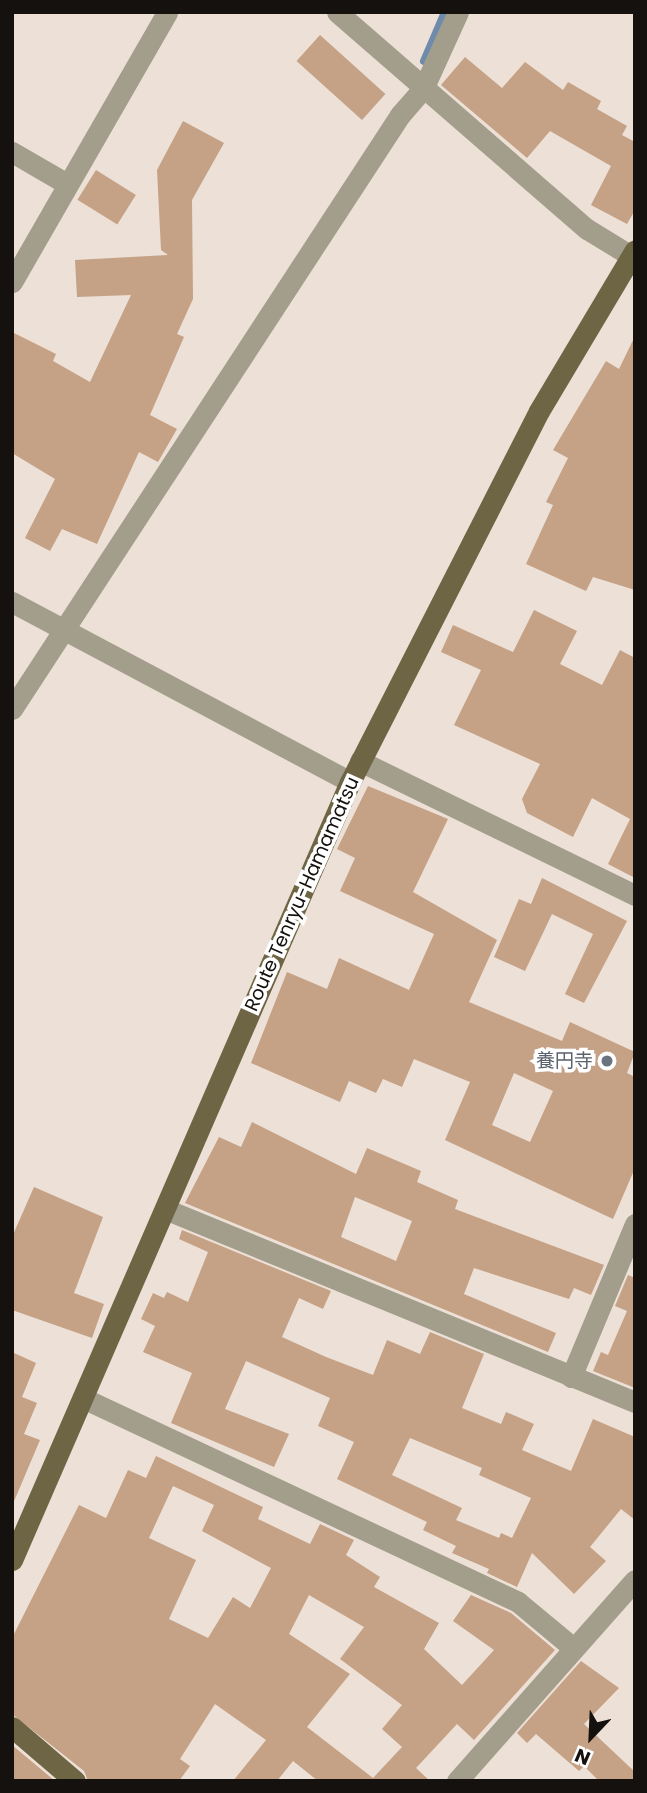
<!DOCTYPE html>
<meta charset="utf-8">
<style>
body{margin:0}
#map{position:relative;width:647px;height:1793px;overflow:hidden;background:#ede0d6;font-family:Poppins,"Noto Sans JP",sans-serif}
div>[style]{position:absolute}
.stream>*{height:8px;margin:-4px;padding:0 4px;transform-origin:4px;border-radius:4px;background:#6f8bab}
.building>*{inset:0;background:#c5a185;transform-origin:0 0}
.minor>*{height:21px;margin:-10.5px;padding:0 10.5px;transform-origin:10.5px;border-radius:10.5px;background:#a39e8c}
.tertiary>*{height:21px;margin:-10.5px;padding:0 10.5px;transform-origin:10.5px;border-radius:10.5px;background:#a39e8c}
.primary>*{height:21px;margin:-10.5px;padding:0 10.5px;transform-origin:10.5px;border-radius:10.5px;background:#6e6544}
.dots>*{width:19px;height:19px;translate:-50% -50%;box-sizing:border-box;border:4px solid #fff;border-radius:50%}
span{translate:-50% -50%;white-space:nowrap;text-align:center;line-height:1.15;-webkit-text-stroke:7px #fff;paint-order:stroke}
.street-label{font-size:19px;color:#15110e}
.worship-label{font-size:19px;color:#5b616d}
.right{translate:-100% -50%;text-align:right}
.frame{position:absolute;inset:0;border:14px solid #15110e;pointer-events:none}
.north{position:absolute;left:556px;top:1702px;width:70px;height:70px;-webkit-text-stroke:5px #fff;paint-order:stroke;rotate:203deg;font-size:19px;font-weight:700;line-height:28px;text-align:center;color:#15110e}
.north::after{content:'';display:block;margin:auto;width:24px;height:32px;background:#15110e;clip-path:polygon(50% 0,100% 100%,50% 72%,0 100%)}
</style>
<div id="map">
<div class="stream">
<div style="left:424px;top:61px;width:53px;rotate:-66.8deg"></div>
</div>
<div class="building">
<div style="left:320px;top:35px;width:88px;height:35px;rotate:42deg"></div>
<div style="clip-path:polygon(465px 57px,502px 88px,525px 62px,563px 90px,568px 82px,601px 101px,597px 109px,627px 126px,622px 135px,635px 142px,635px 210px,627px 224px,591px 205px,611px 166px,550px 131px,527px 158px,441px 85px)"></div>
<div style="clip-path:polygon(183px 121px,224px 143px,192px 200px,193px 299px,177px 334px,184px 337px,150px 415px,177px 429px,158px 462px,139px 452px,97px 544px,62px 529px,50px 551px,25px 538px,55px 479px,12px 453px,12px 332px,56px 354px,53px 361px,90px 382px,131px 295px,77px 297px,75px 260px,168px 255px,161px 250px,157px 170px)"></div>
<div style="left:96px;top:170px;width:47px;height:35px;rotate:32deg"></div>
<div style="clip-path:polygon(635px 336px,635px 590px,593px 577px,586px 591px,526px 564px,553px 505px,546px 502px,568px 458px,553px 450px,606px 361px,619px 369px)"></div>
<div style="clip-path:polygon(534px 610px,577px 631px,560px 664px,602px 685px,620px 650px,635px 658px,635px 878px,608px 864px,630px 819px,592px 798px,573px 837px,527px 813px,522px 799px,540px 764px,454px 725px,481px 670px,441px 652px,453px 625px,513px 652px)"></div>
<div style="clip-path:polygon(evenodd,368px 786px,448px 819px,413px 892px,497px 940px,469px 1002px,562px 1041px,570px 1022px,635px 1052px,627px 1073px,635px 1077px,635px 1168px,613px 1219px,445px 1140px,470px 1082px,414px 1059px,402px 1087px,383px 1079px,376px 1093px,349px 1081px,340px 1102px,251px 1063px,287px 972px,327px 989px,339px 958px,409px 990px,434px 934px,340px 891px,355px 858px,337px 849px,368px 786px,514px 1073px,553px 1091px,530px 1142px,492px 1125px,514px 1073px)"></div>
<div style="clip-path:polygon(542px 878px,627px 921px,584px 1003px,565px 994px,593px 934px,552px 914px,525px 971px,494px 957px,519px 899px,531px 904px)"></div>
<div style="clip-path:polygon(evenodd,252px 1122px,356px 1174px,367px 1148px,421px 1171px,417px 1182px,458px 1200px,455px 1209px,604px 1265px,591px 1295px,574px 1288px,569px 1299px,474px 1268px,464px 1294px,556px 1333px,548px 1352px,185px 1203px,219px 1137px,241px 1147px,252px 1122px,355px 1197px,412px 1221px,396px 1261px,341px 1237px,355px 1197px)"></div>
<div style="clip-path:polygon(34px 1187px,103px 1217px,74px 1293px,104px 1304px,92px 1338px,12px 1310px,12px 1237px)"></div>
<div style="clip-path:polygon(evenodd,182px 1230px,331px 1291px,323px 1309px,299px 1298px,282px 1337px,326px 1357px,373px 1375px,387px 1340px,420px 1354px,430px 1332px,484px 1354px,462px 1408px,501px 1424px,506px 1412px,534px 1424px,522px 1450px,571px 1471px,593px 1419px,635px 1437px,635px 1520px,621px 1509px,590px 1547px,606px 1561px,574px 1594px,532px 1553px,517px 1587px,487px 1573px,489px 1569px,452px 1553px,456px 1546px,423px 1530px,427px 1522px,337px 1479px,354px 1442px,318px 1426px,330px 1398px,246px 1361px,225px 1409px,289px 1434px,274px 1467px,171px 1423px,192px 1373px,143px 1352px,155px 1326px,141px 1319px,153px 1293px,164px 1298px,167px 1292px,188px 1302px,208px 1252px,179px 1239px,182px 1230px,410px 1438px,482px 1468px,479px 1475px,531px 1498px,512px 1538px,501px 1533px,499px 1538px,456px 1520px,462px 1508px,392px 1475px,410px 1438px)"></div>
<div style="clip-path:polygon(628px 1275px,635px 1278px,635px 1388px,593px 1371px,601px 1352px,608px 1355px,627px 1311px,615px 1306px)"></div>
<div style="clip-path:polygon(12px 1352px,36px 1363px,22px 1397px,37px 1403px,24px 1434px,40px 1440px,12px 1506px)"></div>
<div style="clip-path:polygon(evenodd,156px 1456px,263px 1507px,258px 1519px,310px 1544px,320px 1524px,354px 1540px,346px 1555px,380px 1577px,374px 1587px,439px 1623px,424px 1649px,462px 1685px,494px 1650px,453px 1621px,471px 1595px,511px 1613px,555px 1650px,474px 1740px,457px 1724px,416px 1768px,430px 1781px,318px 1781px,293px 1761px,277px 1781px,233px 1781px,266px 1740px,215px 1704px,180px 1759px,190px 1766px,179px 1781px,88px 1781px,84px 1771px,12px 1714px,12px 1638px,79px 1505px,106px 1518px,128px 1470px,146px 1478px,156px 1456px,173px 1486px,214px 1505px,202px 1531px,271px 1568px,250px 1608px,233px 1597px,208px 1638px,169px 1619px,196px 1560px,149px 1538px,173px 1486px,156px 1456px,309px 1595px,364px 1627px,340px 1659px,402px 1705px,382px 1729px,402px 1747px,373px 1778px,307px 1727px,350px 1674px,289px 1634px,309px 1595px)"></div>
<div style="clip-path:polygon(581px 1661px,619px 1688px,584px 1724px,635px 1772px,635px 1781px,599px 1781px,584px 1766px,579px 1771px,536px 1734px,527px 1743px,517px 1733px)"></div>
<div style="clip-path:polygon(12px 1745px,55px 1781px,12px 1781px)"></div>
</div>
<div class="minor">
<div style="left:12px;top:152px;width:64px;rotate:30.2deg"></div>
<div style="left:12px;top:282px;width:311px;rotate:-60.1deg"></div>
<div style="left:12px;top:602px;width:383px;rotate:28deg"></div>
<div style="left:12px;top:709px;width:709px;rotate:-56.85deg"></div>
<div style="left:400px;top:115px;width:37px;rotate:-49deg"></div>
<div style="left:424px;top:87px;width:82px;rotate:-65.6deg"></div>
<div style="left:165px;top:1209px;width:508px;rotate:22.32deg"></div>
<div style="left:571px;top:1377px;width:166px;rotate:-67.3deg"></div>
<div style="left:85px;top:1399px;width:478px;rotate:25.1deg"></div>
<div style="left:518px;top:1602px;width:69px;rotate:39.7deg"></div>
<div style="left:457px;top:1781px;width:268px;rotate:-48.5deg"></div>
</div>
<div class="tertiary">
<div style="left:337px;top:12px;width:331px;rotate:41deg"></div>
<div style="left:587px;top:229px;width:52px;rotate:31.5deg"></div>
<div style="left:360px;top:761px;width:306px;rotate:26deg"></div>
</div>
<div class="primary">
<div style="left:12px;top:1560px;width:848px;rotate:-66.52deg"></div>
<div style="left:350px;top:782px;width:416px;rotate:-63deg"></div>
<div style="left:539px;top:411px;width:187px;rotate:-59.2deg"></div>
<div style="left:12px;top:1727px;width:83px;rotate:40.6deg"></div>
</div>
<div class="dots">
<div style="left:607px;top:1061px;background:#6b7280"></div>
</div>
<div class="street-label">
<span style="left:302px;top:894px;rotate:-66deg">Route Tenryu-Hamamatsu</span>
</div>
<div class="worship-label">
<span class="right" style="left:593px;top:1061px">養円寺</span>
</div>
<div class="frame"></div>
<div class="north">N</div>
</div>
